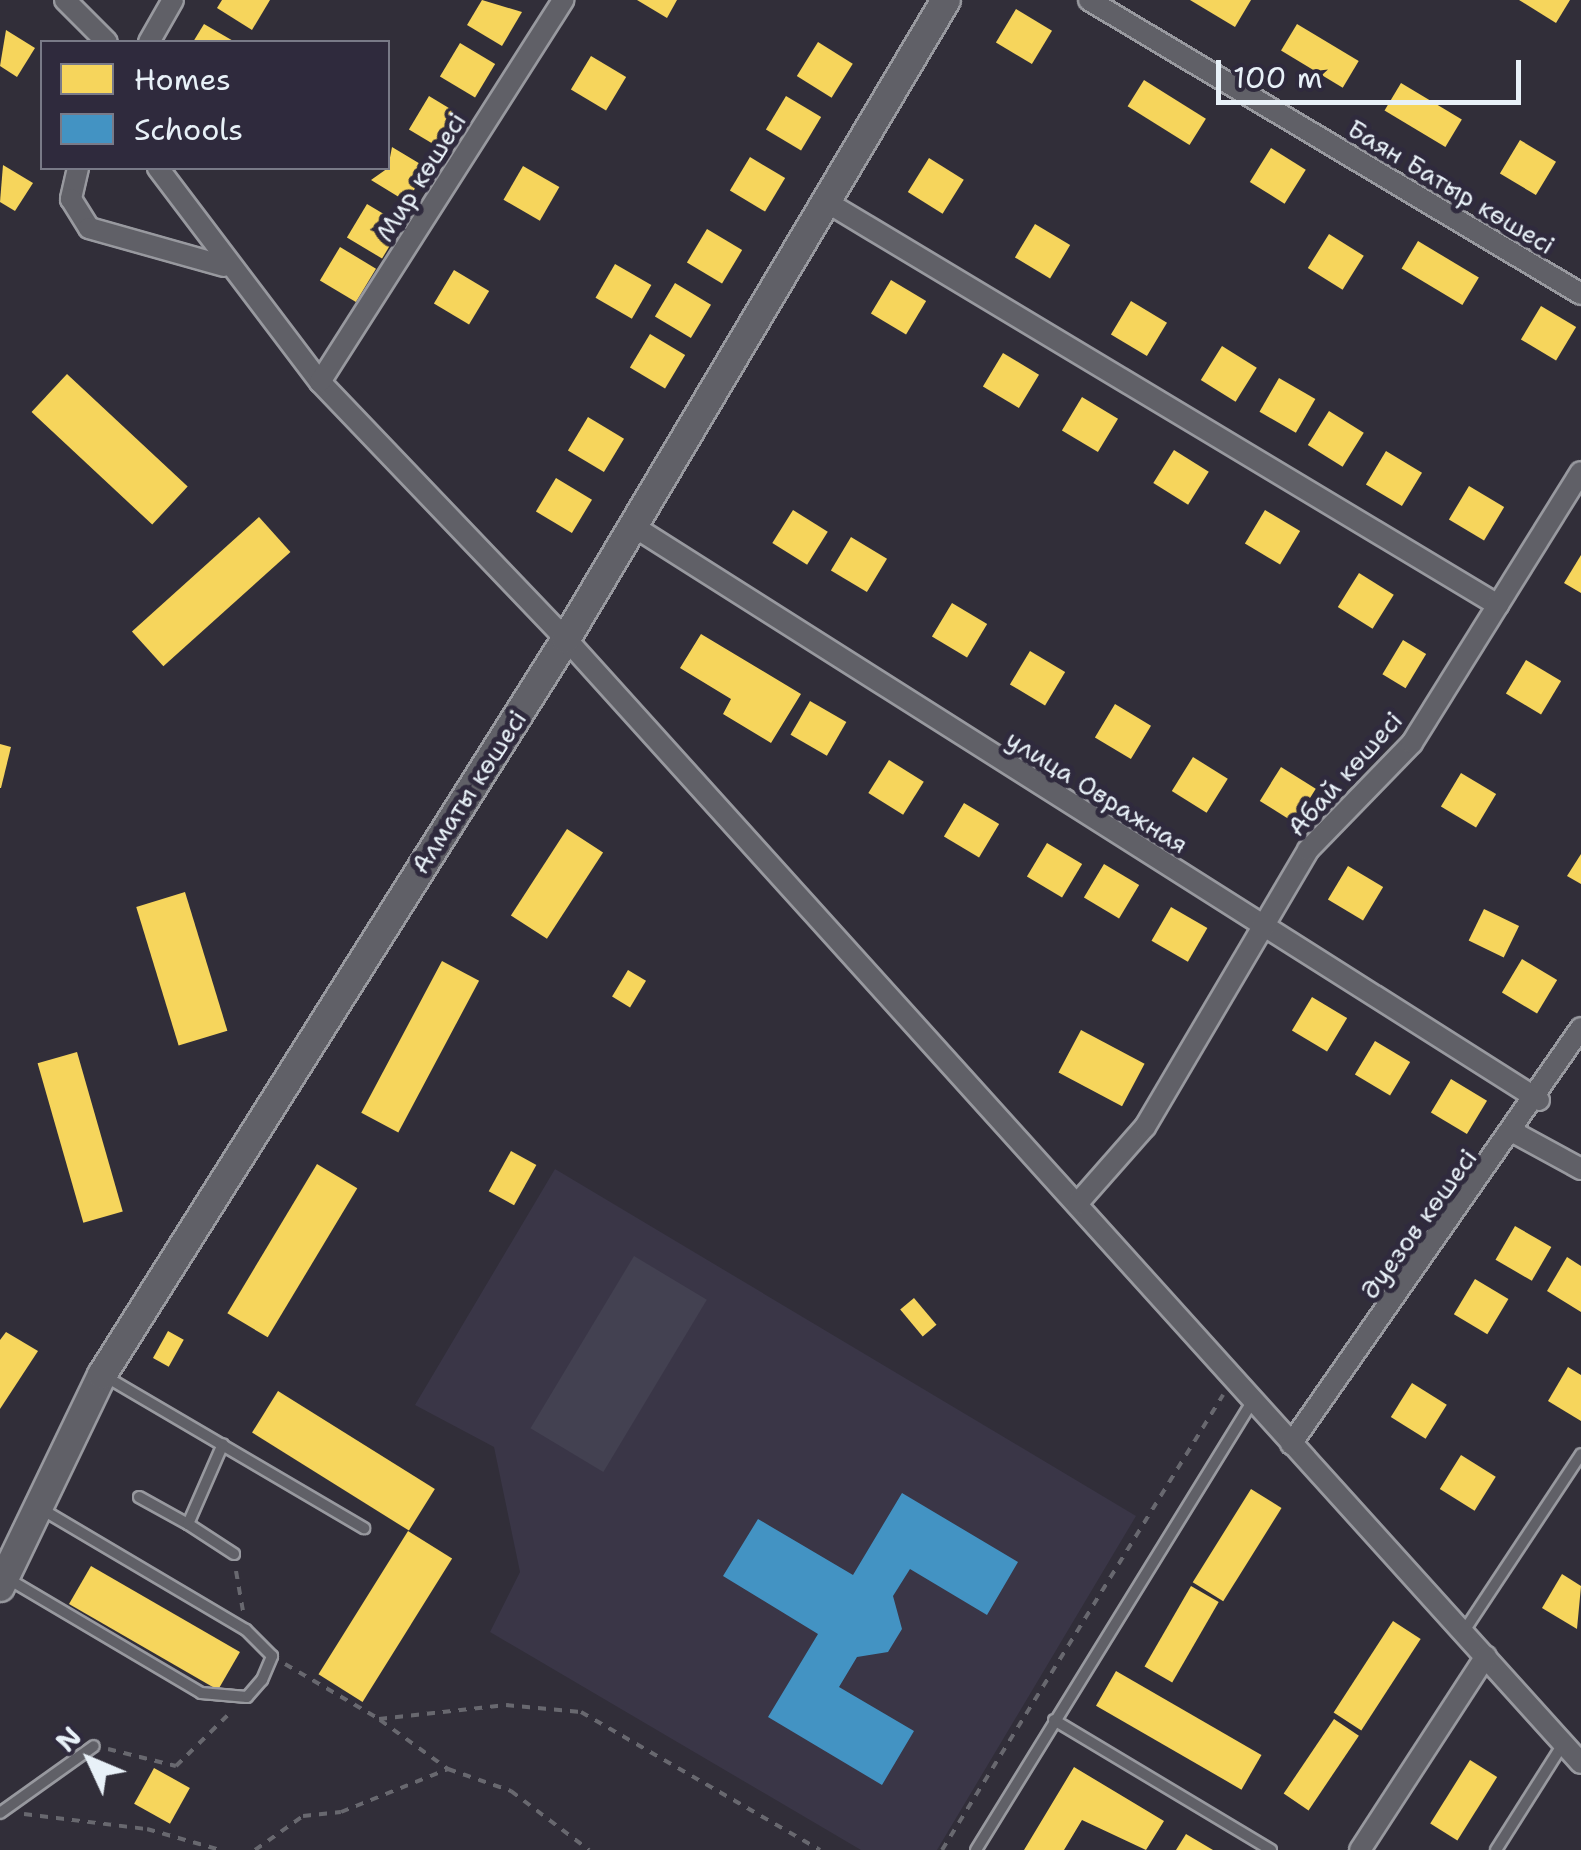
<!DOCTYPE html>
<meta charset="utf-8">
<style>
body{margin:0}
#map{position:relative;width:1581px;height:1850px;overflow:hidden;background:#312e39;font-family:"Shantell Sans",sans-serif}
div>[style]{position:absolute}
.built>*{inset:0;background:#3a3647}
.green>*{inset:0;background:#434151;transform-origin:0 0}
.homes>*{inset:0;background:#f6d55c;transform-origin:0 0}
.schools>*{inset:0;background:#4393c3}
.path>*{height:4px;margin-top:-2px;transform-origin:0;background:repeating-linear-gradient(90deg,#68686f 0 8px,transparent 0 16px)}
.roads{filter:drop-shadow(2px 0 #98999f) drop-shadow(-2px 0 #98999f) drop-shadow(0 2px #98999f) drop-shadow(0 -2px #98999f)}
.service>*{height:10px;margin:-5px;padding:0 5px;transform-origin:5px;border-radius:5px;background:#606067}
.minor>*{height:20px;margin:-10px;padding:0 10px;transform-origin:10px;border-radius:10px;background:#606067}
.tertiary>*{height:28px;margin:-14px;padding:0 14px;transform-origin:14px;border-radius:14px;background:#606067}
span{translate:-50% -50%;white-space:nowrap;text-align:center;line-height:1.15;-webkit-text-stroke:10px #2f2a3d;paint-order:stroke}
.street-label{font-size:25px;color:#e8f1f8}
.legend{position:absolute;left:40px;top:40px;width:350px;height:130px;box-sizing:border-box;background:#2f2a3d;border:2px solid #797a88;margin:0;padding:12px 18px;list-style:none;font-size:30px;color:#e8f1f8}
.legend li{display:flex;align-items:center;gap:20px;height:50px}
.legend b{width:50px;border:2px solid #797a88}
.north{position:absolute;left:40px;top:1710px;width:100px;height:100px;-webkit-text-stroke:8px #2f2a3d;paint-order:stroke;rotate:314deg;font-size:28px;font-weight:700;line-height:40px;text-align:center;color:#e8f1f8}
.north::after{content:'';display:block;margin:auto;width:35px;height:45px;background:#e8f1f8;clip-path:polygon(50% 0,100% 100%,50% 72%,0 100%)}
.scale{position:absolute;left:1216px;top:60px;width:305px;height:45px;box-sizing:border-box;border:5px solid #e8f1f8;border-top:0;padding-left:12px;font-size:30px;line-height:35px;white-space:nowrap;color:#e8f1f8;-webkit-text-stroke:8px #2f2a3d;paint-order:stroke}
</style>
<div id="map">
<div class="built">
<div style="clip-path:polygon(555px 1169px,1136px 1516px,937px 1850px,861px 1850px,490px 1632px,520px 1572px,494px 1447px,415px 1405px)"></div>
</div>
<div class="green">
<div style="left:634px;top:1256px;width:85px;height:201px;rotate:31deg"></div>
</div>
<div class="homes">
<div style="clip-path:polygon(222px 0,270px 0,252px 30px,217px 8px)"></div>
<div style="clip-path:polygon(482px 0,522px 12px,502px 46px,467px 25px)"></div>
<div style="clip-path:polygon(637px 0,677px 0,667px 18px)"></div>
<div style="clip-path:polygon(1190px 0,1251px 0,1235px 27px)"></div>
<div style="clip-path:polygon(1519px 0,1570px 0,1556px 23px)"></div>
<div style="left:1016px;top:9px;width:42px;height:39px;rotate:31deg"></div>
<div style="clip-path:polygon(204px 24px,235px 42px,193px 42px)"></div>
<div style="left:1297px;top:24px;width:72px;height:31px;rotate:31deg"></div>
<div style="clip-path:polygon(6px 30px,35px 48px,17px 77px,0 66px)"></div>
<div style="left:818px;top:42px;width:41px;height:40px;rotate:32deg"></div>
<div style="left:460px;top:43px;width:41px;height:39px;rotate:31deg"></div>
<div style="left:591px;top:56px;width:41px;height:39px;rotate:31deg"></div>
<div style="left:1144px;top:80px;width:73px;height:31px;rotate:32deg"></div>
<div style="left:1401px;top:83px;width:71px;height:32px;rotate:31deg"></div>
<div style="left:429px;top:96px;width:42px;height:39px;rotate:31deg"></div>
<div style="left:786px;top:96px;width:41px;height:39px;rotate:31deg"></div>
<div style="left:1520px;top:140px;width:42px;height:39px;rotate:31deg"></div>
<div style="clip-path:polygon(392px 147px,427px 168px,407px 202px,371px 180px,388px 168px)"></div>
<div style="left:1271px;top:148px;width:41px;height:40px;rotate:32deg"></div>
<div style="left:750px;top:157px;width:41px;height:39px;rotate:31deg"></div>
<div style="left:929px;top:158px;width:41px;height:40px;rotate:32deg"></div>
<div style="clip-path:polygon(3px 165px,33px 183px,15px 211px,0 202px)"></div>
<div style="left:523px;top:166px;width:42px;height:39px;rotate:30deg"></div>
<div style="left:367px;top:204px;width:41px;height:39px;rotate:31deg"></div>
<div style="left:1035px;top:224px;width:41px;height:39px;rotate:31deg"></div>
<div style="left:707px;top:229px;width:41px;height:39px;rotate:31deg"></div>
<div style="left:1329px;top:234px;width:41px;height:40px;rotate:32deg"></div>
<div style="left:1418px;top:241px;width:71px;height:32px;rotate:31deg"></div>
<div style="left:340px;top:247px;width:42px;height:39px;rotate:31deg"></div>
<div style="left:615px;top:264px;width:42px;height:39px;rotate:30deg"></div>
<div style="left:454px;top:270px;width:41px;height:39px;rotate:31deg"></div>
<div style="left:891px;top:280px;width:41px;height:39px;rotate:31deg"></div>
<div style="left:675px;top:283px;width:42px;height:39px;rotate:31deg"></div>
<div style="left:1131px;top:301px;width:42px;height:39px;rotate:31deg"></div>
<div style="left:1541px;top:306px;width:41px;height:39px;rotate:31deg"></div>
<div style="left:650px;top:334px;width:41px;height:39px;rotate:31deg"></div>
<div style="left:1222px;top:346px;width:41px;height:40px;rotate:32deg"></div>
<div style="left:1003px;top:353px;width:42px;height:39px;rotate:31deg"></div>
<div style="left:67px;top:374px;width:165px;height:52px;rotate:43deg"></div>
<div style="left:1279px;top:378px;width:42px;height:39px;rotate:30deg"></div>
<div style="left:1082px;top:397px;width:42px;height:39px;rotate:31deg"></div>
<div style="left:1329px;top:411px;width:41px;height:40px;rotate:32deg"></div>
<div style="left:588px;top:417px;width:42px;height:39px;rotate:31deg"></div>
<div style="left:1174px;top:450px;width:41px;height:39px;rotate:32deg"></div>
<div style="left:1386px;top:451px;width:42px;height:39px;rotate:31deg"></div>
<div style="left:556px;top:478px;width:42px;height:39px;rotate:31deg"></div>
<div style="left:1469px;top:486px;width:41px;height:39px;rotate:31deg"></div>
<div style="left:793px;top:510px;width:41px;height:39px;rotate:32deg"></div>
<div style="left:1265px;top:510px;width:41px;height:39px;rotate:31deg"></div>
<div style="left:259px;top:517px;width:47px;height:171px;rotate:48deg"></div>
<div style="left:851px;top:537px;width:42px;height:39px;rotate:31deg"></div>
<div style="clip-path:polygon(1581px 555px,1581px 593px,1564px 583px)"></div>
<div style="left:1359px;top:573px;width:41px;height:40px;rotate:32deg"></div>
<div style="left:952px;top:603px;width:41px;height:39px;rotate:31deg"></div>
<div style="clip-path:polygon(701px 634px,801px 694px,771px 743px,723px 714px,731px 699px,680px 668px)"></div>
<div style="left:1403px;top:640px;width:27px;height:40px;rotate:31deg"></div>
<div style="left:1030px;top:651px;width:41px;height:39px;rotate:31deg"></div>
<div style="left:1526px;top:660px;width:41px;height:39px;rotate:31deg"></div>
<div style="left:810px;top:701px;width:42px;height:39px;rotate:30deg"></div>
<div style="left:1115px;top:704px;width:42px;height:39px;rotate:31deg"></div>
<div style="clip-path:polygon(0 744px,11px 747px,1px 788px,0 788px)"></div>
<div style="left:1193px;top:757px;width:41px;height:40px;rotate:32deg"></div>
<div style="left:889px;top:760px;width:41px;height:39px;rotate:32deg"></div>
<div style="left:1281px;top:767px;width:41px;height:40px;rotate:32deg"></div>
<div style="left:1461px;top:773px;width:41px;height:39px;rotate:31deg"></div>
<div style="left:964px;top:803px;width:41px;height:39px;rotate:31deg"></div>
<div style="left:567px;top:829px;width:43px;height:103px;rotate:33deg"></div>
<div style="left:1047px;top:843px;width:41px;height:39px;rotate:31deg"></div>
<div style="clip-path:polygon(1581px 854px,1581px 884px,1567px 876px)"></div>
<div style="left:1104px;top:864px;width:41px;height:39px;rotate:31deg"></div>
<div style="left:1348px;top:866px;width:41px;height:39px;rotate:31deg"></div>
<div style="left:185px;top:892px;width:145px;height:51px;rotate:73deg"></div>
<div style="left:1171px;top:907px;width:42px;height:39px;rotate:30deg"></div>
<div style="left:1484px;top:909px;width:39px;height:35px;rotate:26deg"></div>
<div style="left:1522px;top:959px;width:41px;height:39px;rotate:31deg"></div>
<div style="left:442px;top:961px;width:42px;height:172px;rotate:28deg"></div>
<div style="left:628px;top:970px;width:21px;height:31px;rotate:31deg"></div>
<div style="left:1312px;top:997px;width:41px;height:39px;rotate:31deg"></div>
<div style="left:1081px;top:1030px;width:72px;height:48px;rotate:28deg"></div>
<div style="left:1375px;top:1041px;width:41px;height:39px;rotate:31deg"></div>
<div style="left:77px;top:1052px;width:166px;height:41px;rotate:74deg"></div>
<div style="left:1451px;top:1079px;width:42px;height:39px;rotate:31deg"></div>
<div style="left:511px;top:1151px;width:29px;height:46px;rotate:29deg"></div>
<div style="left:317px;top:1164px;width:47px;height:174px;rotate:31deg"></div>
<div style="left:1515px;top:1226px;width:42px;height:39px;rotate:30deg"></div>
<div style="clip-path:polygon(1567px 1257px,1581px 1266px,1581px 1312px,1547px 1291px)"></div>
<div style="left:1475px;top:1279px;width:39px;height:41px;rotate:31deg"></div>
<div style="left:914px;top:1298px;width:35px;height:18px;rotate:50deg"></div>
<div style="left:168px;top:1331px;width:18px;height:31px;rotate:29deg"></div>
<div style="clip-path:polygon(6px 1332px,38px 1351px,0 1409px,0 1340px)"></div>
<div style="clip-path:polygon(1568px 1367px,1581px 1375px,1581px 1421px,1548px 1401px)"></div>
<div style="left:1412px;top:1383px;width:41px;height:40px;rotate:32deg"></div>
<div style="left:278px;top:1391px;width:185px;height:49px;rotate:32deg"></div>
<div style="left:1461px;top:1455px;width:41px;height:40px;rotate:32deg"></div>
<div style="left:1251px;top:1489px;width:36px;height:110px;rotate:32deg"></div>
<div style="left:408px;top:1531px;width:52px;height:169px;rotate:32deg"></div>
<div style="left:91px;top:1566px;width:172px;height:44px;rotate:30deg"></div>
<div style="clip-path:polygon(1562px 1574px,1581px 1586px,1577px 1629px,1542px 1608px)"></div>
<div style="left:1191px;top:1586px;width:32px;height:93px;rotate:30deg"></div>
<div style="left:1393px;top:1621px;width:33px;height:109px;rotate:33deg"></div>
<div style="left:1116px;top:1671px;width:168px;height:40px;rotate:30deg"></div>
<div style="left:1334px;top:1719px;width:30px;height:90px;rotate:34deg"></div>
<div style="left:1470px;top:1760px;width:32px;height:75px;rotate:32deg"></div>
<div style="clip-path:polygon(1074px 1767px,1164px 1821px,1146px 1850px,1082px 1820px,1064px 1850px,1024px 1850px)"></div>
<div style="left:154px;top:1768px;width:41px;height:41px;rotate:29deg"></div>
<div style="clip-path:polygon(1186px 1834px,1213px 1850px,1176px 1850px)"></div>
</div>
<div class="schools">
<div style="clip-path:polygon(902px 1493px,1018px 1562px,987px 1615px,910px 1569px,893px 1596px,902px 1629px,888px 1652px,857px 1657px,839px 1687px,914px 1731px,882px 1785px,768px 1717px,818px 1634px,723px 1576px,758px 1519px,853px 1575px)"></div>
</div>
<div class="path">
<div style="left:236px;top:1571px;width:41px;rotate:80.1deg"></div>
<div style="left:285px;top:1664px;width:109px;rotate:30.3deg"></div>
<div style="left:379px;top:1719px;width:128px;rotate:-6.3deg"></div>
<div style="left:506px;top:1705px;width:75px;rotate:5.3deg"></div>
<div style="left:581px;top:1712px;width:276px;rotate:30deg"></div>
<div style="left:380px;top:1720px;width:84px;rotate:35.8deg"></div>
<div style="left:108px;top:1749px;width:70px;rotate:14deg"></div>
<div style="left:176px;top:1766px;width:76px;rotate:-44.5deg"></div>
<div style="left:24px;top:1814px;width:124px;rotate:7deg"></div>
<div style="left:147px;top:1829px;width:76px;rotate:16deg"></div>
<div style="left:255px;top:1850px;width:59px;rotate:-35.3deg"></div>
<div style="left:303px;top:1816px;width:38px;rotate:-6deg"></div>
<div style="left:341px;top:1812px;width:115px;rotate:-21.9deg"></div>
<div style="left:448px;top:1769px;width:67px;rotate:19.2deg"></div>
<div style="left:511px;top:1791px;width:98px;rotate:37.1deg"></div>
<div style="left:942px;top:1850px;width:535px;rotate:-58.3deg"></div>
</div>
<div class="roads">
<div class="service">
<div style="left:103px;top:1375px;width:303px;rotate:30.4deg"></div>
<div style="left:139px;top:1497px;width:56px;rotate:28.9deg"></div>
<div style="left:188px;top:1524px;width:87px;rotate:-66.4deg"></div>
<div style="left:188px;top:1524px;width:55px;rotate:33.1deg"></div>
<div style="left:5px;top:1577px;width:228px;rotate:30.6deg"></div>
<div style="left:201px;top:1693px;width:46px;rotate:5deg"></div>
<div style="left:247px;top:1697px;width:23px;rotate:-49deg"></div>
<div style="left:262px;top:1680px;width:26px;rotate:-67deg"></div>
<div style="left:272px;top:1656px;width:37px;rotate:-135deg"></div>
<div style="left:246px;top:1630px;width:238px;rotate:-149.4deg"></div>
<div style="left:1464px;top:1631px;width:212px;rotate:-56.5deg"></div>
<div style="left:1054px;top:1720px;width:253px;rotate:30.9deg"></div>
<div style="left:0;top:1813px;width:115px;rotate:-35.5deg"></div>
<div style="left:976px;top:1850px;width:526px;rotate:-58.36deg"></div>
<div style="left:1496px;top:1850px;width:125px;rotate:-57.7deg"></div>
</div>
<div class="minor">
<div style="left:65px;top:0;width:59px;rotate:45deg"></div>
<div style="left:1089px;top:0;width:573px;rotate:30.86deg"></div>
<div style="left:149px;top:42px;width:48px;rotate:-60.3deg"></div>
<div style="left:78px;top:168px;width:32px;rotate:103deg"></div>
<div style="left:71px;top:199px;width:34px;rotate:58deg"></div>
<div style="left:89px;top:228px;width:140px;rotate:15.7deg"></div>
<div style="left:158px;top:168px;width:268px;rotate:52.9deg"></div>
<div style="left:320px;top:382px;width:356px;rotate:46.3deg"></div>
<div style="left:566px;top:639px;width:1514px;rotate:47.92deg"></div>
<div style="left:825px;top:201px;width:785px;rotate:30.98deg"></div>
<div style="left:320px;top:382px;width:453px;rotate:-57.5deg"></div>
<div style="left:630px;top:524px;width:1076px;rotate:32.36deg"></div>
<div style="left:1515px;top:1133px;width:75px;rotate:28.6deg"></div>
<div style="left:1077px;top:1204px;width:103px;rotate:-48.6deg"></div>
<div style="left:1145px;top:1127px;width:321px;rotate:-59.5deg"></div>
<div style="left:1308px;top:850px;width:149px;rotate:-45.8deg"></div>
<div style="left:1412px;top:743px;width:319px;rotate:-58.1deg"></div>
<div style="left:1291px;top:1444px;width:507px;rotate:-55.12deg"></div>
<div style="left:1360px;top:1850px;width:231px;rotate:-57deg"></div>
</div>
<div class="tertiary">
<div style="left:0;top:1587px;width:235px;rotate:-64.3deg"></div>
<div style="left:102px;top:1375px;width:870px;rotate:-57.77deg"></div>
<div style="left:566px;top:639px;width:743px;rotate:-59.26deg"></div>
</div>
</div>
<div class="street-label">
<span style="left:421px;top:177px;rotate:-58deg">Мир көшесі</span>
<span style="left:1451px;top:187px;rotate:31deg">Баян Батыр көшесі</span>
<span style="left:1345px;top:774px;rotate:-48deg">Абай көшесі</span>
<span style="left:469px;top:792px;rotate:-57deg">Алматы көшесі</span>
<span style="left:1097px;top:792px;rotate:32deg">улица Овражная</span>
<span style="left:1419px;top:1224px;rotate:-54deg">Әуезов көшесі</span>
</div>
<ul class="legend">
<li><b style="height:28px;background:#f6d55c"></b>Homes</li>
<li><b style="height:28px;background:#4393c3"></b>Schools</li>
</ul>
<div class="north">N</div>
<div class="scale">100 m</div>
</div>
